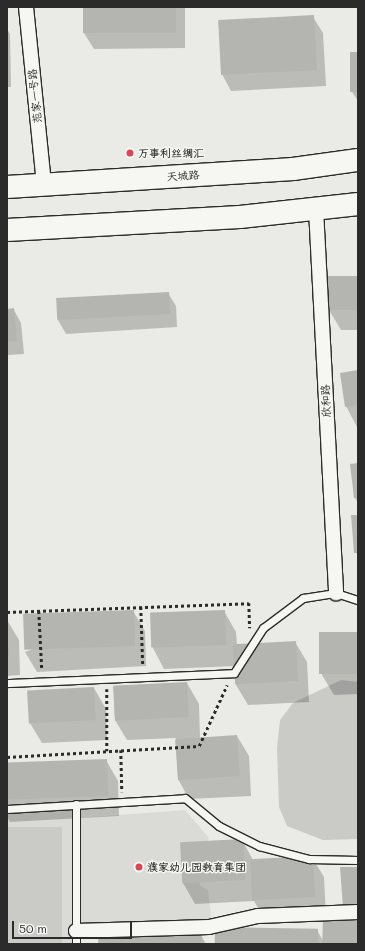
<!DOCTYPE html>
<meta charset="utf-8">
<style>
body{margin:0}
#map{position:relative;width:365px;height:951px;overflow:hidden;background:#eaeae6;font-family:Mali,"LXGW WenKai TC",sans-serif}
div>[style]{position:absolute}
.built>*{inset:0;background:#dadad6;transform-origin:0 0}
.green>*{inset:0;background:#cacac7;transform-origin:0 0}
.shadow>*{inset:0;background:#0003}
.building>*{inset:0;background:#b4b4b1;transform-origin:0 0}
.path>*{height:2.5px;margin-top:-1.25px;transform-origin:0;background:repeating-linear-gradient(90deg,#2b2b2b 0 3px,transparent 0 6px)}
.roads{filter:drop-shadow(1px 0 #2b2b2b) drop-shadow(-1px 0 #2b2b2b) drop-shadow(0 1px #2b2b2b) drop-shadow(0 -1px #2b2b2b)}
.lane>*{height:7px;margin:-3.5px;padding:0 3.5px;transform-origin:3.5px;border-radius:3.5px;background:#f6f6f2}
.street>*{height:14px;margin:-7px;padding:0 7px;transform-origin:7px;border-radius:7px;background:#f6f6f2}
.primary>*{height:22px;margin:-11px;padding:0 11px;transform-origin:11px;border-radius:11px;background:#f6f6f2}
.dots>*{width:11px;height:11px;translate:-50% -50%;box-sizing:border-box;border:2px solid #f6f6f2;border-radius:50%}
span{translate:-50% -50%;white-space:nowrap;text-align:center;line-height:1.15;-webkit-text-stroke:3px #f6f6f2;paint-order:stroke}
.street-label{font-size:11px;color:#2b2b2b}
.poi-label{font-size:11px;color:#2b2b2b;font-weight:700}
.left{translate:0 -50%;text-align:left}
.frame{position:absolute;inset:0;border:8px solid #2b2b2b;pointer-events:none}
.scale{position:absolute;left:12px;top:921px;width:120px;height:18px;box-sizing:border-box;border:2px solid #2b2b2b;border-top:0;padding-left:5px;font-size:12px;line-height:14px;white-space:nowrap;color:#2b2b2b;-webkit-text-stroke:3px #f6f6f2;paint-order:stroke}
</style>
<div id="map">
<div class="built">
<div style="left:73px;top:809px;width:135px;height:66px;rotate:90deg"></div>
<div style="clip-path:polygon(185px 810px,209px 838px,202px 849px,197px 873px,200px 885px,208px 891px,212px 925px,81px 926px,80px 818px)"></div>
</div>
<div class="green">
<div style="clip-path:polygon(341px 680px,358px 682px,358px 839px,323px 840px,287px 826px,279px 807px,277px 748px,280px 720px,293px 703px)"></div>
<div style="left:62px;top:827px;width:117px;height:55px;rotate:90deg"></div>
</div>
<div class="shadow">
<div style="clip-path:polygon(84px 7px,185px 7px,185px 48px,94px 49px,84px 33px)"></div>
<div style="clip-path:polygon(313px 17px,323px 33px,326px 86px,231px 91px,222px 74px)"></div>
<div style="clip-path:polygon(7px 29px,10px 34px,11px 87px,7px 87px)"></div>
<div style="clip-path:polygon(358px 53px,358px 101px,352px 92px)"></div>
<div style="clip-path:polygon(328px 277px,358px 277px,358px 330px,341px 330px,329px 310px)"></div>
<div style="clip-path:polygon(168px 293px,176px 306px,177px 327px,66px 334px,58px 320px)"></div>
<div style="clip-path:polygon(7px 310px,14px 310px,21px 323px,24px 354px,7px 355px)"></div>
<div style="clip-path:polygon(358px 371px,358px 426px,357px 427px,346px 406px)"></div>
<div style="clip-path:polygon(358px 464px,358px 503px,355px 498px,351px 465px)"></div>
<div style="clip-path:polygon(133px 611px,145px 631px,146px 666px,37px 672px,25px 652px)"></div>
<div style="clip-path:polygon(224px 611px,236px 632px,237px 645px,295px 642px,307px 662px,309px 702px,248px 705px,236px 685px,235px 666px,164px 669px,153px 648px,151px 614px)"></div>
<div style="clip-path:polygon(7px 620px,19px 640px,20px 675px,7px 676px)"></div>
<div style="clip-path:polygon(358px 633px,358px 694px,334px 695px,322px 675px,320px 635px)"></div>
<div style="clip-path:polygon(187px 683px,199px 704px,200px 738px,237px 736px,249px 756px,251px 796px,189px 799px,178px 779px,176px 738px,127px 740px,115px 720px,114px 686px)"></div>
<div style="clip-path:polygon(94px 688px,106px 709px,107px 740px,42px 743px,30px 723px)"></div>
<div style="clip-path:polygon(106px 760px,118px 781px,119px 816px,10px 822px,7px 817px,7px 769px)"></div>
<div style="clip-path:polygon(242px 840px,253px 860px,312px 857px,324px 877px,326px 917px,265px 920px,254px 901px,195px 904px,183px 883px)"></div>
<div style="clip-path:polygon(358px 868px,358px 944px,215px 944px,317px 930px,323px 941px,351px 922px,344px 908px)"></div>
<div style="clip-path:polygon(201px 935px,206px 944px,99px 944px)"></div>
</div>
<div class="building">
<div style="left:83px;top:7px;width:93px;height:26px"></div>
<div style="left:314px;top:15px;width:55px;height:96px;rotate:87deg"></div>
<div style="left:350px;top:52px;width:8px;height:40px"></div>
<div style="left:327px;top:276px;width:31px;height:34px"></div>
<div style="left:169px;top:292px;width:22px;height:113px;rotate:87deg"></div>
<div style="clip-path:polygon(14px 308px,17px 341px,7px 342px,7px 309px)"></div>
<div style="clip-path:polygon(358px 370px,358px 405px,345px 407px,340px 373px)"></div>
<div style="clip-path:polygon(358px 463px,358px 498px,354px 498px,350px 464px)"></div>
<div style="clip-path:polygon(351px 515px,358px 515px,358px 553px,354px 553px)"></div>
<div style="left:134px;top:610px;width:36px;height:111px;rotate:88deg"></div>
<div style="left:225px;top:610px;width:35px;height:75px;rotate:88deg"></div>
<div style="left:358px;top:632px;width:42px;height:39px;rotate:90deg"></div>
<div style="clip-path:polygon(7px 635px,9px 655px,7px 655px)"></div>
<div style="left:296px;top:641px;width:40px;height:63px;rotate:87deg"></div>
<div style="left:187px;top:682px;width:35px;height:74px;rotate:87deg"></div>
<div style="left:94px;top:687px;width:33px;height:67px;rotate:87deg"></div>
<div style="left:237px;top:735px;width:41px;height:62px;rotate:86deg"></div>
<div style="left:107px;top:759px;width:37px;height:100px;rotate:88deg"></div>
<div style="left:243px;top:839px;width:41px;height:63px;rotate:87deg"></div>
<div style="left:313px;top:856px;width:41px;height:63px;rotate:87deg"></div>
<div style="clip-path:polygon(340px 867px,358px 867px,358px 908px,343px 908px)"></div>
<div style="left:323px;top:920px;width:35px;height:24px;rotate:2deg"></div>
<div style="left:215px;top:927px;width:103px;height:17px;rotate:1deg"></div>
<div style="clip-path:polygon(99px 931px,202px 934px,201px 944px,98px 944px)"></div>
</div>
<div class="path">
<div style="left:141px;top:607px;width:59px;rotate:88.1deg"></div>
<div style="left:39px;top:611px;width:59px;rotate:87.1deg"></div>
<div style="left:7px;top:612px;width:242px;rotate:-2.1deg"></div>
<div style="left:249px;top:603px;width:25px;rotate:88deg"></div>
<div style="left:107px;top:689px;width:62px;rotate:90deg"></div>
<div style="left:121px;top:750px;width:42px;rotate:88.6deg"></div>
<div style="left:7px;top:757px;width:192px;rotate:-3.3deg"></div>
<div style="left:199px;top:746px;width:67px;rotate:-65.3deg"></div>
</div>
<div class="roads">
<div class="lane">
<div style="left:7px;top:683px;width:227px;rotate:-2.5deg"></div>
<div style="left:234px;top:673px;width:54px;rotate:-57.2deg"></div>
<div style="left:263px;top:628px;width:50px;rotate:-36.9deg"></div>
<div style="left:303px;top:598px;width:33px;rotate:-9deg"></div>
<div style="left:336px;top:593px;width:23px;rotate:18deg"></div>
<div style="left:76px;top:804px;width:140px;rotate:90deg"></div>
<div style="left:7px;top:809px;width:178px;rotate:-3.5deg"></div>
<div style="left:185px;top:798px;width:44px;rotate:39.5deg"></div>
<div style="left:219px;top:826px;width:45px;rotate:26.6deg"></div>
<div style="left:259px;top:846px;width:52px;rotate:14.6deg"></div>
<div style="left:309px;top:859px;width:49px;rotate:1.2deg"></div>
</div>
<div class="street">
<div style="left:26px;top:7px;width:179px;rotate:84.2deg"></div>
<div style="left:316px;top:209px;width:385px;rotate:87deg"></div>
<div style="left:76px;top:931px;width:133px;rotate:-1.7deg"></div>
<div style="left:209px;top:927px;width:50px;rotate:-12.7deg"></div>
<div style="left:258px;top:916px;width:100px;rotate:-2.3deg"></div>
</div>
<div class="primary">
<div style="left:7px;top:187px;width:287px;rotate:-3.6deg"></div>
<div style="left:293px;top:169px;width:66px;rotate:-7.9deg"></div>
<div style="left:7px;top:230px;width:233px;rotate:-3.2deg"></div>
<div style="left:240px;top:217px;width:119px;rotate:-6.3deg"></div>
</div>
</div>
<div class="dots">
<div style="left:130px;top:153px;background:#d1495b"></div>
<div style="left:139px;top:867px;background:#d1495b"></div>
</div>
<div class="street-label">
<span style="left:35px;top:96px;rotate:-96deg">范家一号路</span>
<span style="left:183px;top:176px;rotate:-4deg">天城路</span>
<span style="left:326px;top:401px;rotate:-93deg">欣和路</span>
</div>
<div class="poi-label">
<span class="left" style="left:138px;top:153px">万事利丝绸汇</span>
<span class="left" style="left:147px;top:867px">濮家幼儿园教育集团</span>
</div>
<div class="frame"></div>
<div class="scale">50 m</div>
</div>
